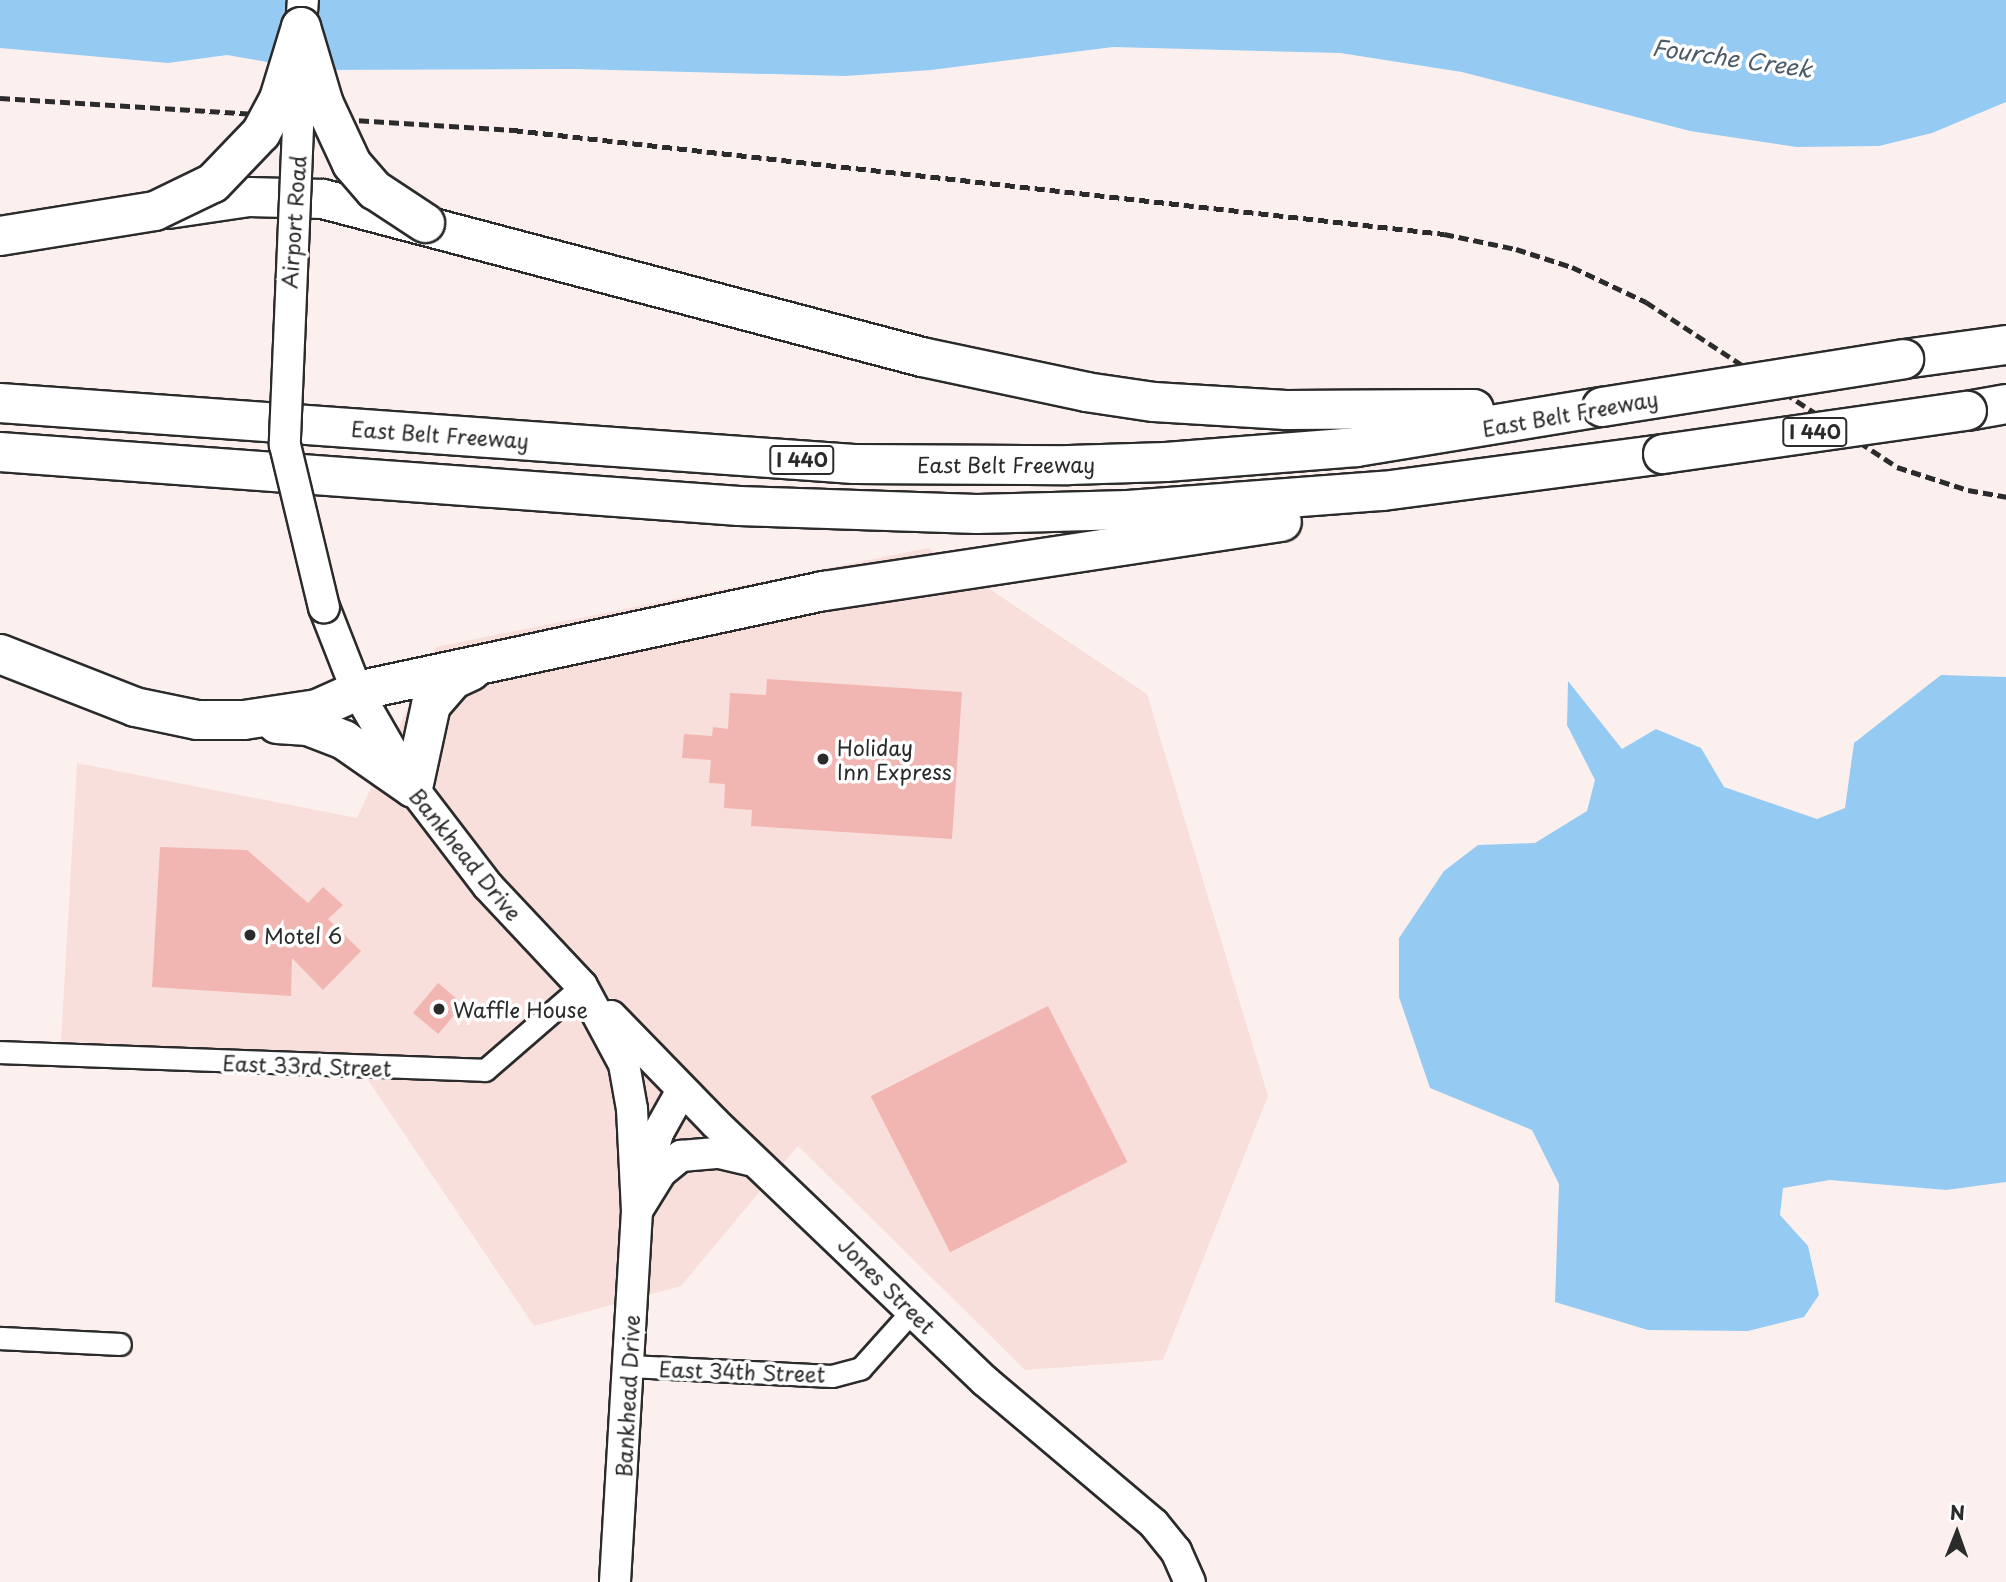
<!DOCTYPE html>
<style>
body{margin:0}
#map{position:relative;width:2006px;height:1582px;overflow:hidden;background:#fcf0ef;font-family:"Playpen Sans",sans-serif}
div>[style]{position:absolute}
.built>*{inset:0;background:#f9dfdc}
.water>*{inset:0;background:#95caf3}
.building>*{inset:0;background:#f1b6b1;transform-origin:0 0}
.roads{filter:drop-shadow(2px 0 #2b2b2b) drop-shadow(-2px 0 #2b2b2b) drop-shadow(0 2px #2b2b2b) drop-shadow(0 -2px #2b2b2b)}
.street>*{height:21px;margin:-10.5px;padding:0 10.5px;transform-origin:10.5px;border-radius:10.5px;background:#fff}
.secondary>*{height:30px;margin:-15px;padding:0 15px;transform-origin:15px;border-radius:15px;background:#fff}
.highway>*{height:38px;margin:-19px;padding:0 19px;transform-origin:19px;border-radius:19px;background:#fff}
.rail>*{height:5px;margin-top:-2.5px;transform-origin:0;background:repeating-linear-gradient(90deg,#2b2b2b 0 10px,transparent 0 15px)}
.bridges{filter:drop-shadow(2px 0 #2b2b2b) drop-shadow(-2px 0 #2b2b2b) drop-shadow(0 2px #2b2b2b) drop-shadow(0 -2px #2b2b2b)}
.secondary-bridge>*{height:30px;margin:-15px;padding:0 15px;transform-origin:15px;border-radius:15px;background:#fff}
.highway-bridge>*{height:38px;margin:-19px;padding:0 19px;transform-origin:19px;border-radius:19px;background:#fff}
.dots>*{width:19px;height:19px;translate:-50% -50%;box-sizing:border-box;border:4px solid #fff;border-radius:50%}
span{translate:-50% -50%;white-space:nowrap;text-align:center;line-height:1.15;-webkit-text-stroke:7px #fff;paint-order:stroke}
.shield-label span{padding:2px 5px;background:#fff;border:2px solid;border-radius:5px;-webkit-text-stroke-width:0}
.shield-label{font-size:19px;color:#2b2b2b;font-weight:700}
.street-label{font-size:21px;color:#2b2b2b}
.poi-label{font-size:21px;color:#2b2b2b}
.left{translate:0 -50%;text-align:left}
.water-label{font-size:23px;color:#4b5b67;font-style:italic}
.north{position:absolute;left:1922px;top:1498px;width:70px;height:70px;-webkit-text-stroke:5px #fff;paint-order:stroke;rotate:1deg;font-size:19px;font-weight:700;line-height:28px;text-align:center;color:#2b2b2b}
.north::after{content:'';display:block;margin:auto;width:24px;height:32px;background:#2b2b2b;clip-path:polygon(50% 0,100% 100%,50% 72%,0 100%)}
</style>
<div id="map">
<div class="built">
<div style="clip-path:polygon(928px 548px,1147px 694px,1268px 1096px,1163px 1360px,1025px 1370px,798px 1146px,681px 1286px,534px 1326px,353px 1058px,61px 1041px,77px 763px,357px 818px,436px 647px)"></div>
</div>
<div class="water">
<div style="clip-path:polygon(0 0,2006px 0,2006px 102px,1932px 133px,1879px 146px,1797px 147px,1690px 131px,1462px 72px,1340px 53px,1113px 47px,931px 70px,845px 76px,575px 69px,313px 70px,227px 55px,168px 63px,0 48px)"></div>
<div style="clip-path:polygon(1941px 675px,2006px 677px,2006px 1182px,1946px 1190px,1830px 1180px,1783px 1188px,1780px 1215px,1808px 1246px,1819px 1295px,1804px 1317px,1748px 1331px,1648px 1330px,1555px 1302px,1559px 1184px,1532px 1130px,1430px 1088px,1399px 997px,1399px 938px,1444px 871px,1478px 845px,1535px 843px,1587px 811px,1595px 780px,1567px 725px,1568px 681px,1622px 749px,1656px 729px,1701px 748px,1724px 787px,1817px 819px,1845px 808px,1854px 743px)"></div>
</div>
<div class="building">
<div style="clip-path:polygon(767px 679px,962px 692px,952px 839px,751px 826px,752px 810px,724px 808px,725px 784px,709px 783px,711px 760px,682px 758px,684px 734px,712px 736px,713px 727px,728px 729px,730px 693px,766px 695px)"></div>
<div style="clip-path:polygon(160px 847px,247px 850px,308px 903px,323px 887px,343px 905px,328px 919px,361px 951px,323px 990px,292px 958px,291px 996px,152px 987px)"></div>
<div style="left:438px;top:983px;width:33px;height:39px;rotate:40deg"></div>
<div style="left:1048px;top:1006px;width:175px;height:199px;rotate:63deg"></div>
</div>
<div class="roads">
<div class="street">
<div style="left:0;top:1052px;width:485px;rotate:2.1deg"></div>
<div style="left:485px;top:1070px;width:128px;rotate:-40.9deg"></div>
<div style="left:0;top:1338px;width:120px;rotate:2.9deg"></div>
<div style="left:629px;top:1366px;width:203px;rotate:2.8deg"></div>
<div style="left:832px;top:1376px;width:30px;rotate:-15deg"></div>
<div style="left:861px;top:1368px;width:76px;rotate:-48.2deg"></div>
</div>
<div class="secondary">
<div style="left:301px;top:27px;width:27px;rotate:-86deg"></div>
<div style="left:324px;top:607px;width:90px;rotate:68.6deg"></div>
<div style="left:357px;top:691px;width:112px;rotate:60deg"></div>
<div style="left:413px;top:788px;width:123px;rotate:52.6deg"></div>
<div style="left:488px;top:886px;width:137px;rotate:46.8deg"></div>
<div style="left:582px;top:986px;width:89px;rotate:61.7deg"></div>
<div style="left:624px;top:1064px;width:46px;rotate:79.9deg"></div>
<div style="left:632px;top:1109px;width:102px;rotate:87.2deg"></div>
<div style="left:637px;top:1211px;width:372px;rotate:93.4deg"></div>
<div style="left:611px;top:1016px;width:149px;rotate:45.8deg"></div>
<div style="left:715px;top:1123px;width:373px;rotate:43.7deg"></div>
<div style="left:985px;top:1381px;width:221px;rotate:40.2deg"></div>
<div style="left:1154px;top:1524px;width:35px;rotate:51deg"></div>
<div style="left:1176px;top:1551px;width:34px;rotate:66deg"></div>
<div style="left:644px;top:1183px;width:52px;rotate:-74.4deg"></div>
<div style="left:658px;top:1133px;width:49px;rotate:-60.8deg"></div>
<div style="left:637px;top:1211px;width:46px;rotate:-58.4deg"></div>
<div style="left:661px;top:1172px;width:26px;rotate:-39deg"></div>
<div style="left:681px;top:1156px;width:38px;rotate:-5deg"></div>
<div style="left:719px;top:1153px;width:36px;rotate:13deg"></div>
</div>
<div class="highway">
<div style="left:168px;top:209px;width:82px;rotate:-8.4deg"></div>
<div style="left:249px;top:197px;width:74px;rotate:1.5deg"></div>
<div style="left:323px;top:199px;width:619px;rotate:14.78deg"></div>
<div style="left:922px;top:357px;width:168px;rotate:12deg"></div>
<div style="left:1086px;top:392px;width:69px;rotate:8.4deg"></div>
<div style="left:1154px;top:402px;width:132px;rotate:3.5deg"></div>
<div style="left:1286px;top:410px;width:188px;rotate:-0.3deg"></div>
<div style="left:1904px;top:359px;width:103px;rotate:-7.8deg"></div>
<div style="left:0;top:403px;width:856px;rotate:4.09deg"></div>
<div style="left:854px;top:464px;width:215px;rotate:0.3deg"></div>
<div style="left:1069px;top:465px;width:97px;rotate:-1.8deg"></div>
<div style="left:1166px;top:462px;width:192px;rotate:-4.5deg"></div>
<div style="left:1357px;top:447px;width:248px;rotate:-9.3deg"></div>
<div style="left:1967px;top:411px;width:40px;rotate:-10deg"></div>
<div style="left:0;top:452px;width:741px;rotate:4.18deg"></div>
<div style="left:739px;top:506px;width:238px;rotate:1.9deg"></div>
<div style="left:977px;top:514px;width:151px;rotate:-1.5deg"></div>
<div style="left:1128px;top:510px;width:256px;rotate:-4.3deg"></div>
<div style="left:1383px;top:491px;width:282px;rotate:-7.5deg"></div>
<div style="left:0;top:654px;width:145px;rotate:21.4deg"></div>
<div style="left:135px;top:707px;width:63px;rotate:11.8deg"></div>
<div style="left:197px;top:720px;width:47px"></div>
<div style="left:244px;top:720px;width:74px;rotate:-8.6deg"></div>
<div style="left:317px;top:709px;width:44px;rotate:-24.2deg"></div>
<div style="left:357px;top:691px;width:478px;rotate:-12.1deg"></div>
<div style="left:824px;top:591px;width:463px;rotate:-8.6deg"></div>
<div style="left:277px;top:724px;width:31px;rotate:4deg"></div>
<div style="left:308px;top:726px;width:39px;rotate:21deg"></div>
<div style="left:344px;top:740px;width:84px;rotate:34.8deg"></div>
<div style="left:413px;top:788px;width:85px;rotate:-77.8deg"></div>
<div style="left:431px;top:705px;width:35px;rotate:-49deg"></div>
<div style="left:454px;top:679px;width:19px;rotate:-25deg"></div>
</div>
</div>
<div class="rail">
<div style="left:0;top:98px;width:514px;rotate:3.57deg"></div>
<div style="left:513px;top:130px;width:937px;rotate:6.37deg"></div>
<div style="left:1444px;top:234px;width:74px;rotate:11.8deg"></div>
<div style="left:1516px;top:249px;width:59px;rotate:17.8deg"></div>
<div style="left:1572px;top:267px;width:82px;rotate:25.3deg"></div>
<div style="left:1646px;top:302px;width:300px;rotate:33.3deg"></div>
<div style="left:1897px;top:467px;width:75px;rotate:17.9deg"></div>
<div style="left:1968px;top:490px;width:39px;rotate:10deg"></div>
</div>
<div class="bridges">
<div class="secondary-bridge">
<div style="left:301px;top:56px;width:389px;rotate:92.4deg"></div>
<div style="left:285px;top:445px;width:167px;rotate:76.5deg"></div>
</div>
<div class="highway-bridge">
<div style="left:301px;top:27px;width:80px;rotate:73.4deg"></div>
<div style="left:324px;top:104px;width:66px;rotate:65deg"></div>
<div style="left:352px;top:164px;width:35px;rotate:49deg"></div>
<div style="left:375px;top:190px;width:60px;rotate:33.4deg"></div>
<div style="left:0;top:236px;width:157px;rotate:-9.2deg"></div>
<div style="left:155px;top:211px;width:64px;rotate:-25.8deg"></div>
<div style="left:213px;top:183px;width:69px;rotate:-46.2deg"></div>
<div style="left:261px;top:133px;width:38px;rotate:-62deg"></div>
<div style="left:279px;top:99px;width:75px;rotate:-73deg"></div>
<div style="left:1602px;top:407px;width:306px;rotate:-9deg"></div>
<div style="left:1663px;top:454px;width:307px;rotate:-8.1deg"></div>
</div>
</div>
<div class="dots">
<div style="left:823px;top:759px;background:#2b2b2b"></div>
<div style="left:250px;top:935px;background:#2b2b2b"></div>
<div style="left:439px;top:1009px;background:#2b2b2b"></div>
</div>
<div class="shield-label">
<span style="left:1815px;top:432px">I 440</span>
<span style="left:802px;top:460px">I 440</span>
</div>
<div class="street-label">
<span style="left:293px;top:222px;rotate:-86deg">Airport Road</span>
<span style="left:1570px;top:413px;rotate:-10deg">East Belt Freeway</span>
<span style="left:440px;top:434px;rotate:4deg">East Belt Freeway</span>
<span style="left:1006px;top:464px">East Belt Freeway</span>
<span style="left:466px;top:854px;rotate:51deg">Bankhead Drive</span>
<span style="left:307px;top:1065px;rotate:2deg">East 33rd Street</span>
<span style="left:887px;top:1285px;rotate:45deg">Jones Street</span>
<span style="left:742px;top:1371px;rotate:2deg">East 34th Street</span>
<span style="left:627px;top:1396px;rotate:-87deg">Bankhead Drive</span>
</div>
<div class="poi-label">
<span class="left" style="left:837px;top:759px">Holiday<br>Inn Express</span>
<span class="left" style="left:264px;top:935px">Motel 6</span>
<span class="left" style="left:453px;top:1009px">Waffle House</span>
</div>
<div class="water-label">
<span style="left:1732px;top:58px;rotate:8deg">Fourche Creek</span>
</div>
<div class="north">N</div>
</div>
